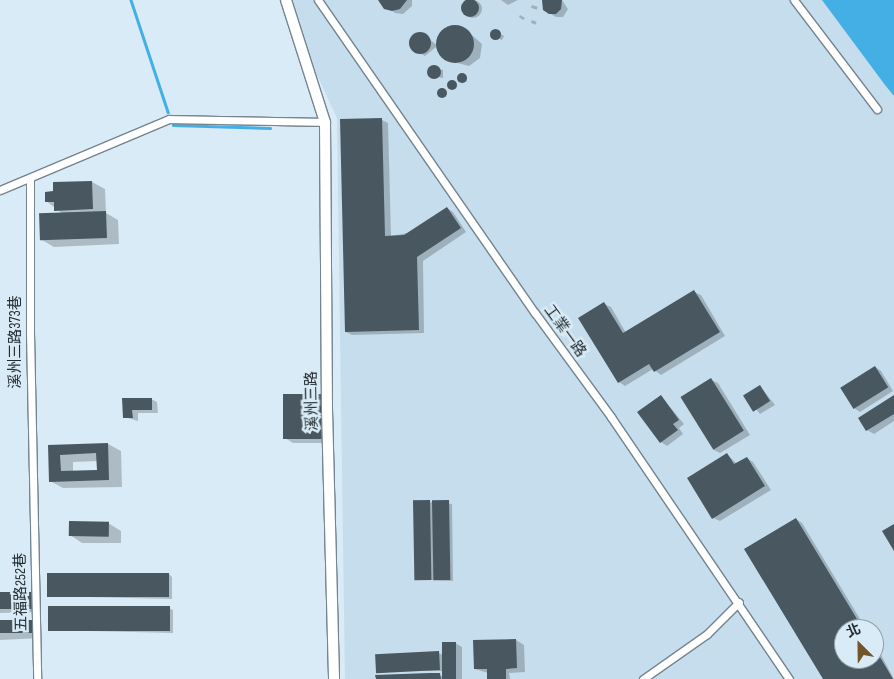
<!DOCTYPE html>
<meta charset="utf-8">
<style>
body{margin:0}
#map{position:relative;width:894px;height:679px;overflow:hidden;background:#d9ebf6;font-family:"Sofia Sans Condensed","Noto Sans TC",sans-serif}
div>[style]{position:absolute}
.built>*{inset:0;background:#c5ddec}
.water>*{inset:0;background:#44afe4}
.shadow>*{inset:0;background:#0003;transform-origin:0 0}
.round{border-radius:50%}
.stream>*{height:2.5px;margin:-1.25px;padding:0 1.25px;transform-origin:1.25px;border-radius:1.25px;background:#44afe4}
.building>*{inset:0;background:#495760;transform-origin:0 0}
.roads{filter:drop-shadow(1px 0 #75848e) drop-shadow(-1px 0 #75848e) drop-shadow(0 1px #75848e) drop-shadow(0 -1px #75848e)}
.street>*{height:7px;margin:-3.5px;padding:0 3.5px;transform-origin:3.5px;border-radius:3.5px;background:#fff}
.secondary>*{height:10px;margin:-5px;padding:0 5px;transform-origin:5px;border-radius:5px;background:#fff}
span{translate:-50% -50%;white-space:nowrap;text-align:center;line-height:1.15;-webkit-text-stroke:5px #d9ebf6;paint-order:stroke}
.street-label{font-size:15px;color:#252c30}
.north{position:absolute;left:834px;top:619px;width:50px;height:50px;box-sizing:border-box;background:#d9ebf6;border:1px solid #919fa7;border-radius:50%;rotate:337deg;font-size:14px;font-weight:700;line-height:20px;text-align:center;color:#252c30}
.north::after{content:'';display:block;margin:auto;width:18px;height:22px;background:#725629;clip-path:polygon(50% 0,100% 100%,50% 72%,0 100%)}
</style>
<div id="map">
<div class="built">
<div style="clip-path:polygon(evenodd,292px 0,894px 0,894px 679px,345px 679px,337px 118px,305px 49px,292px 0,844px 629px,874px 629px,874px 659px,844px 659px,844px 629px)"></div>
</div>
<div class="water">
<div style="clip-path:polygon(822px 0,894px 0,894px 96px,885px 85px)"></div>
</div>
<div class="shadow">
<div class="round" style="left:464px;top:0;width:18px;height:18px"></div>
<div style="clip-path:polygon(380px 0,412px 0,412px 6px,403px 14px,395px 13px)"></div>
<div style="clip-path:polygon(501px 0,518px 0,508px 5px)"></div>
<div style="clip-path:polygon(543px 0,562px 0,568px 9px,563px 17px,556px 17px,549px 13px)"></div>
<div style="left:532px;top:5px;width:6px;height:3px;rotate:18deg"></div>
<div style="clip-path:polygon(520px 15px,525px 18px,523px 20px,519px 17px)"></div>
<div style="left:532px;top:20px;width:5px;height:3px;rotate:22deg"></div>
<div style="clip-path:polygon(450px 26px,464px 28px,482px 44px,480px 58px,469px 66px,446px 60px,436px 47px,425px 56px,413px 49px,411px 40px,422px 34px,437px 45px,439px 35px)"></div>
<div style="clip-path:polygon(495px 30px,504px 36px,502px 40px,491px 35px)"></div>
<div style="clip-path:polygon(430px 68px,443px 70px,443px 78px,431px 76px)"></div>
<div style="left:464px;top:75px;width:7px;height:5px;rotate:63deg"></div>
<div style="clip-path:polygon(450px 82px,457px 85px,456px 89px,449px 87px)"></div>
<div style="left:440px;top:91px;width:7px;height:4px;rotate:16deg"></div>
<div style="clip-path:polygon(382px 120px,388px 123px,391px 236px,408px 233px,447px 208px,453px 212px,466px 232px,423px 261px,424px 333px,352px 335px,346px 332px)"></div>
<div style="clip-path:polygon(92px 182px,105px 189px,106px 213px,118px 220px,119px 244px,54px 247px,42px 240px,63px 214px,46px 201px)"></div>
<div style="clip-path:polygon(694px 292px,701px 295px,725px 336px,661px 375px,653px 369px,625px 386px,619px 382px,604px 304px,611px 307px,626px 333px)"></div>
<div style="clip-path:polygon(875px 367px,881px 371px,893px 391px,860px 412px,854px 408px)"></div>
<div style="clip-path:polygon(711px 380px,718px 383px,750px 435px,720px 453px,714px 450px)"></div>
<div style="clip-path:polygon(760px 386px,775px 405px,760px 414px,745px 395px)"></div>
<div style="clip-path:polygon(661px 396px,684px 424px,679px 428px,683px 434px,667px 446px,661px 442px)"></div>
<div style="clip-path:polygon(894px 397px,894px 421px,874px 434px,867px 430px,860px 418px)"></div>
<div style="clip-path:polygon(151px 399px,157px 402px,158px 413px,138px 413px,138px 421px,124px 417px,124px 400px)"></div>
<div style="clip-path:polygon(331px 400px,331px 443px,293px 443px,285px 438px)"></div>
<div style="clip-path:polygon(evenodd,108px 444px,121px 451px,122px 487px,63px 488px,50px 481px,49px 446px,108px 444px,98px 461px,98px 471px,73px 472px,73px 462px,98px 461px)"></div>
<div style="clip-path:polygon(727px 454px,737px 464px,747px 458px,753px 462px,771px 490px,720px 521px,713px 518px)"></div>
<div style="clip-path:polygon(429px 502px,452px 504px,453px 581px,415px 579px)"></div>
<div style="clip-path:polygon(796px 519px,802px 523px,866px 629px,844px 629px,844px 659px,874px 659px,874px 642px,894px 679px,824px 679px)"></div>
<div style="clip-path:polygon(108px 523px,121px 531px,121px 543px,82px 543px,70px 535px)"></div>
<div style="clip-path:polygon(169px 574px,172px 577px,172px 599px,48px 596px)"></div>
<div style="clip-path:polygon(32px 593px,40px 598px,41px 612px,0 613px,0 594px)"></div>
<div style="clip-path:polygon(169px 608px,173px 610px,173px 633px,49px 630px)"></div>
<div style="clip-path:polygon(32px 621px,40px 626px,41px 638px,0 640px,0 622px)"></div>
<div style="clip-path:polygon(516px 640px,524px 645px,525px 672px,509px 673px,510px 679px,488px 679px,488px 673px,475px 669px)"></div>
<div style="clip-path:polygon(455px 643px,462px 647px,462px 679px,377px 679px,444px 676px,443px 671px,377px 671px,439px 653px,443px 655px)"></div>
</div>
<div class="stream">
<div style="left:131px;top:0;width:118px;rotate:71.7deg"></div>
<div style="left:173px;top:125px;width:97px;rotate:1.8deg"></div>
</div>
<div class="building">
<div class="round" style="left:461px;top:-1px;width:18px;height:18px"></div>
<div style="clip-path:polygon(378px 0,407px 0,400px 9px,392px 11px,384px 9px)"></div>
<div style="clip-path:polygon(542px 0,562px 0,561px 9px,556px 14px,549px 14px,543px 10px)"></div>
<div class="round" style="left:436px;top:25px;width:38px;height:38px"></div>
<div class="round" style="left:489.5px;top:28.5px;width:11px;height:11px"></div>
<div class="round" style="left:409px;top:32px;width:22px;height:22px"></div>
<div class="round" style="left:427px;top:65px;width:14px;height:14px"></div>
<div class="round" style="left:457px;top:73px;width:10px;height:10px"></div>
<div class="round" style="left:447px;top:80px;width:10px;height:10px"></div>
<div class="round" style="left:437px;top:88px;width:10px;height:10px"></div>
<div style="clip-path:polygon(382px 118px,385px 236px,404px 235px,447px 207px,461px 228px,417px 257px,419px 330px,345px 332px,340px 119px)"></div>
<div style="clip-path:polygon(92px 181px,93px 209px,54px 211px,54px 202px,45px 202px,45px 192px,53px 191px,53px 182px)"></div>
<div style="left:106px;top:211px;width:27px;height:67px;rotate:88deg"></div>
<div style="clip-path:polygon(694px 290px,720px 332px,654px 372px,649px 364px,618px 383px,578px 318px,604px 302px,623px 333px)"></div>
<div style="left:875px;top:366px;width:25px;height:41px;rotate:58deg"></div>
<div style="left:711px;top:378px;width:62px;height:36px;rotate:58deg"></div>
<div style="left:760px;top:385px;width:19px;height:20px;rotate:58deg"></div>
<div style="left:283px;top:394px;width:40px;height:45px"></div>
<div style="clip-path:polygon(661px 395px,679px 420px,673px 424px,678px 430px,660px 443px,637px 412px)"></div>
<div style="clip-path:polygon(894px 395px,894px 414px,866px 431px,858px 418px)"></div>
<div style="clip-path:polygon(122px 398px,152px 398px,152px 410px,132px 410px,133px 418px,123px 418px)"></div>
<div style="clip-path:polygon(evenodd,108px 443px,109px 480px,49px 482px,48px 445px,108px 443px,96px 453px,97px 470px,61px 471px,60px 455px,96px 453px)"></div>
<div style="clip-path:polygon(727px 453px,734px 464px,747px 457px,765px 486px,712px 519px,687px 478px)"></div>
<div style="left:430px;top:500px;width:80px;height:17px;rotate:89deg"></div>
<div style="left:449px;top:500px;width:80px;height:17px;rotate:89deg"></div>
<div style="clip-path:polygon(796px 518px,863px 629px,844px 629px,844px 659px,874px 659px,874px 647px,893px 679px,823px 679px,744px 549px)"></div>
<div style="left:69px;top:521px;width:40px;height:15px;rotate:1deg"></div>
<div style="clip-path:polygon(894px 524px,894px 551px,882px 531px)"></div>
<div style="left:47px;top:573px;width:122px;height:24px"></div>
<div style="left:0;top:592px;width:32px;height:17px"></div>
<div style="left:48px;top:606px;width:122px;height:25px"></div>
<div style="left:32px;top:620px;width:13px;height:32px;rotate:90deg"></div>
<div style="clip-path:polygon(516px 639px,517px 668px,506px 669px,506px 679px,487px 679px,487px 669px,474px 669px,473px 640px)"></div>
<div style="left:442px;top:642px;width:14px;height:37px"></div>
<div style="left:439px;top:651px;width:19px;height:64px;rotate:87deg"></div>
<div style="clip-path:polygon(430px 673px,440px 673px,441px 679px,376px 679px,375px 675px)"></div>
</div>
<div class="roads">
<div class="street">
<div style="left:318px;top:0;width:381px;rotate:55.3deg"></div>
<div style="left:535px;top:313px;width:129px;rotate:53.8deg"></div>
<div style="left:611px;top:417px;width:317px;rotate:55.8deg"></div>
<div style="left:794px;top:0;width:137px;rotate:52.7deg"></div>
<div style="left:30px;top:179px;width:154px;rotate:90deg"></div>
<div style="left:30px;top:333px;width:346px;rotate:88.8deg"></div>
<div style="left:0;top:190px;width:183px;rotate:-22.8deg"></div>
<div style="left:169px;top:119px;width:156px;rotate:1.1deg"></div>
<div style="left:643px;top:679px;width:78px;rotate:-35.1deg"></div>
<div style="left:707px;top:634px;width:45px;rotate:-45deg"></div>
</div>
<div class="secondary">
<div style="left:286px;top:0;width:128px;rotate:72.3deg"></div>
<div style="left:325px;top:122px;width:288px;rotate:89.6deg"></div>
<div style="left:327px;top:410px;width:269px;rotate:88.5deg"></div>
</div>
</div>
<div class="street-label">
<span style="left:565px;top:331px;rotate:54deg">工業一路</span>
<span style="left:16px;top:342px;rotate:-90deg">溪州三路373巷</span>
<span style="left:312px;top:401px;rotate:-91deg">溪州三路</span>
<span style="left:21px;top:592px;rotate:-91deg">五福路252巷</span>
</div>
<div class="north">北</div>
</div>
